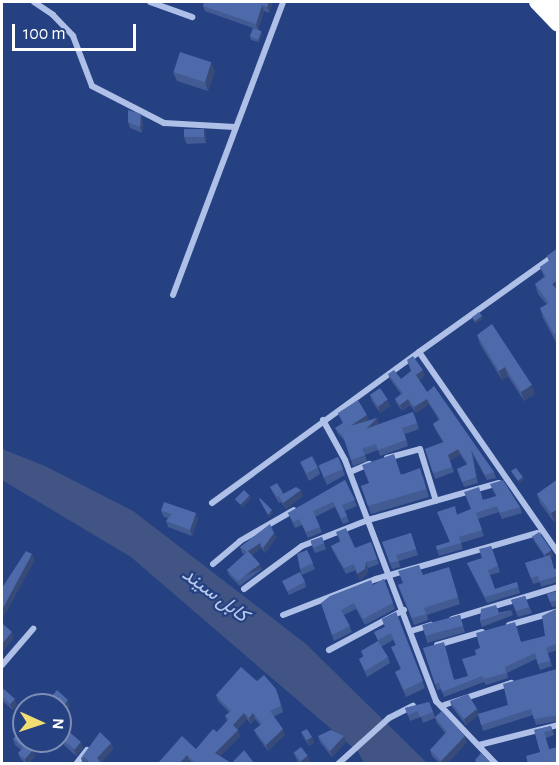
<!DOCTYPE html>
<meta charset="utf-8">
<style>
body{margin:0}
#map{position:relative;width:559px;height:765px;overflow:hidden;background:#264182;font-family:"Alegreya Sans",Vazirmatn,sans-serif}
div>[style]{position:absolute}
.water>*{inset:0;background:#415484}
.street>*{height:6px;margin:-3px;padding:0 3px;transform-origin:3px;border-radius:3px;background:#aec0e7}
.highway>*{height:16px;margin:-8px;padding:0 8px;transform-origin:8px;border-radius:8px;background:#fff}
.wall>*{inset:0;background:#435b93;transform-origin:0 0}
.shaded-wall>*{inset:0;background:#374a78;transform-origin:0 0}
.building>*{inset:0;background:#4e6aab;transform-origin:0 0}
span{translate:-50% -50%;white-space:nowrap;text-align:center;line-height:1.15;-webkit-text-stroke:4.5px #264182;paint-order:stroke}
.water-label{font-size:20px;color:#bacaee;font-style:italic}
.frame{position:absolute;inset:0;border:3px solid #fff;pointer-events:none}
.north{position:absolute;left:12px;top:693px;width:60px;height:60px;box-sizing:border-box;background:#264182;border:2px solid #7d8db4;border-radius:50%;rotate:93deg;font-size:16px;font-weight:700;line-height:24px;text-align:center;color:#fff}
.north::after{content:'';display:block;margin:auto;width:21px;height:27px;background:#f0de73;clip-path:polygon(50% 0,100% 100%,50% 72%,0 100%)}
.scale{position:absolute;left:12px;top:24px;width:124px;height:27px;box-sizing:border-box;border:3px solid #fff;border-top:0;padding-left:8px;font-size:18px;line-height:21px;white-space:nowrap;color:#fff;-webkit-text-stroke:4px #264182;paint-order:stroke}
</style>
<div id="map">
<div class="water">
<div style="clip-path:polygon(2px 449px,45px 466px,133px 511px,306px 644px,427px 763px,364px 763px,358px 752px,131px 557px,2px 480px)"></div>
</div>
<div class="street">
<div style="left:34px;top:2px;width:23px;rotate:34deg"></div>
<div style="left:53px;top:15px;width:29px;rotate:46deg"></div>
<div style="left:73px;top:36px;width:53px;rotate:69.2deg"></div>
<div style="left:92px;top:86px;width:81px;rotate:27.2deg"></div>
<div style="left:164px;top:123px;width:71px;rotate:3.2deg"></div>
<div style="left:150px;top:2px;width:45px;rotate:19.7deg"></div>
<div style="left:173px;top:295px;width:313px;rotate:-69.4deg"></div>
<div style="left:419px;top:352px;width:171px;rotate:-35.5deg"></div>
<div style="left:323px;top:420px;width:46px;rotate:61.2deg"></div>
<div style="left:345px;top:460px;width:258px;rotate:69.3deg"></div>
<div style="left:436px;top:701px;width:87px;rotate:46.4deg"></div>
<div style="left:387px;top:458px;width:34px;rotate:-15deg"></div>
<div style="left:420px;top:449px;width:54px;rotate:72.9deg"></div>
<div style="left:350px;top:472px;width:21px;rotate:-23deg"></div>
<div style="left:212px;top:503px;width:256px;rotate:-36.1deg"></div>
<div style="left:419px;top:352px;width:244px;rotate:55.3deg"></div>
<div style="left:213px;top:564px;width:35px;rotate:-40deg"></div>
<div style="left:240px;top:541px;width:62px;rotate:-29.9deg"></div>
<div style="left:244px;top:589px;width:72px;rotate:-36.6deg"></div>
<div style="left:302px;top:546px;width:71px;rotate:-21.5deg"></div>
<div style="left:368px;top:520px;width:136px;rotate:-15.8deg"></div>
<div style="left:283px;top:615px;width:100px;rotate:-21.2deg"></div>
<div style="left:376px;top:579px;width:168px;rotate:-15.9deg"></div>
<div style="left:452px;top:619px;width:111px;rotate:-16.8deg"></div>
<div style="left:509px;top:625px;width:51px;rotate:-15.9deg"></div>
<div style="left:411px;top:631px;width:21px;rotate:-17deg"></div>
<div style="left:437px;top:645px;width:47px;rotate:-16.1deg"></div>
<div style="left:329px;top:650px;width:85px;rotate:-28.1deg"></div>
<div style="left:2px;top:665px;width:48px;rotate:-49.3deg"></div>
<div style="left:441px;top:706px;width:74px;rotate:-18.2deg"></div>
<div style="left:479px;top:745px;width:81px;rotate:-14.2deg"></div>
<div style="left:76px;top:764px;width:18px;rotate:-52deg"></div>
<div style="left:338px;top:764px;width:69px;rotate:-42deg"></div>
<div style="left:389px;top:718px;width:27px;rotate:-27deg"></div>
</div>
<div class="highway">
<div style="left:537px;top:2px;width:30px;rotate:46deg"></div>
<div style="left:556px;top:2px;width:2px;rotate:27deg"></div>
</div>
<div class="wall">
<div style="clip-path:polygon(204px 2px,271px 2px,272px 4px,269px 13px,264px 11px,258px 30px,261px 31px,262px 34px,259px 42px,251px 40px,250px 37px,256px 29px,205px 11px,203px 6px)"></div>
<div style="clip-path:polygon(215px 71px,208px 91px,177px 81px,173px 72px)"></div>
<div style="clip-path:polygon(143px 120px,142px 133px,130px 128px,128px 122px)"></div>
<div style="clip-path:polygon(204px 129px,206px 135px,206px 143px,187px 144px,184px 138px)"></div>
<div style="clip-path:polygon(558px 248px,558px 343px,557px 344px,543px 318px,540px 308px,547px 305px,538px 294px,535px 284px,544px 277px,540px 267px,549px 261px,547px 256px)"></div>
<div style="clip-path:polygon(477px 335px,535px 394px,524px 401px,508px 376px,502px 380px,480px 344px)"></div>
<div style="clip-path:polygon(388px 374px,401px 379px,425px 376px,419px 380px,427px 392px,494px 472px,496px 478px,487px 480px,473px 455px,478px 483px,464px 487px,457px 469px,467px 465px,460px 454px,450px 461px,454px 472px,435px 479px,425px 449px,443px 442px,435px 429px,433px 424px,439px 420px,429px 404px,416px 413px,410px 405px,402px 411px,397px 404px,395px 399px,401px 394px,390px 379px)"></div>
<div style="clip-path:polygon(370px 395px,390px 406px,380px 413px,372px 401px)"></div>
<div style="clip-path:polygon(413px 412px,419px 429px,405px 434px,408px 446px,380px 456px,378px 450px,365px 455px,367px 461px,353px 466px,345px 441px,338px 434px,335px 428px,343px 423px,338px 413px,369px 421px,377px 418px,379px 424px)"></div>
<div style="clip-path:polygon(338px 457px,345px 475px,327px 485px,319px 467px)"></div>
<div style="clip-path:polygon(300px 462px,318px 468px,320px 474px,309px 481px)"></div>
<div style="clip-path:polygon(401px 474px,423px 476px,429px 497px,371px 514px,361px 486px)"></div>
<div style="clip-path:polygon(558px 479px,554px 522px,540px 503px,537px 494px)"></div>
<div style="clip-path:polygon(345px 480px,357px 506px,345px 511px,349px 522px,343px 524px,335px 507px,315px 517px,322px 532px,308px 538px,302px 525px,295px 528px,288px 513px)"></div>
<div style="clip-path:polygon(490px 484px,520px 507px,522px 513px,502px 519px,499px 512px,478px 519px,484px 536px,461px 543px,463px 549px,439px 556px,436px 546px,449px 542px,458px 514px,471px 509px,483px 500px,496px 496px)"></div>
<div style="clip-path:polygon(270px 487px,284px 494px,303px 496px,286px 509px,281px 502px,279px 503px,273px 493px)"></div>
<div style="clip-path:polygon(161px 511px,198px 519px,192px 536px,168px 527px,166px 521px,168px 518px,164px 517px)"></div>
<div style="clip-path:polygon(336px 532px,355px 548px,371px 542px,379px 564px,368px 568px,367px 574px,360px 580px,356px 570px,346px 574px,333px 551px,331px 546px,340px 542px)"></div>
<div style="clip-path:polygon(274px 533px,276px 538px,265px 553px,261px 548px,252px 555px,262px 569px,240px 586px,229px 575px,227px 570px,245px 554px,242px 553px,240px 547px)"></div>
<div style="clip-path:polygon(411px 533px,418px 555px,399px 561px,400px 567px,392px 569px,382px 542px)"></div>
<div style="clip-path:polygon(532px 535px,553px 556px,551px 558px,554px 569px,558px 568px,558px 582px,541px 587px,540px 582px,533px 584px,525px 563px,545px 557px,534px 541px)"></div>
<div style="left:322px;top:537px;width:13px;height:12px;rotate:72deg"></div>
<div style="clip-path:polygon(491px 546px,500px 572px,490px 575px,495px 589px,517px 582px,520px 593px,487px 603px,467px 563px,482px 558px)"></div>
<div style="clip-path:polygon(307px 550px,315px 569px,302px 575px,300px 569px)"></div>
<div style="clip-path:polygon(451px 574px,460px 604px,427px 615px,428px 620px,414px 625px,398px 585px,423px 575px)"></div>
<div style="clip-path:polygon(384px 579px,395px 609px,365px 625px,356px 609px,344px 615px,352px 632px,334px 641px,321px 603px,373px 585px)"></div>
<div style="clip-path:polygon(282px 581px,305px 582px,306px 587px,289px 595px)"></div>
<div style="clip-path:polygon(558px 591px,558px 606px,552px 607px,547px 594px)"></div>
<div style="clip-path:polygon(525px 596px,532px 613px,518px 617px,511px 600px)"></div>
<div style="clip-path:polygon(558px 608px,558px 650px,548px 653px,552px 666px,540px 670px,536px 659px,507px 673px,508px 678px,486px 685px,484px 682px,444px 697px,441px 689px,437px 690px,423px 648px,455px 680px,468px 676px,522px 642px,545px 636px)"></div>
<div style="clip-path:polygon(511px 610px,513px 615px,482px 627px,480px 621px,499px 613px)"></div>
<div style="clip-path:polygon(396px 612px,425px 688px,406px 697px,395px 672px,401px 669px,391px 647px,396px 645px,393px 640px,381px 647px,388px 657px,390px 663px,367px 677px,359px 659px,363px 657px,361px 651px,378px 641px,374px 632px,385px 627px,382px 619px)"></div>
<div style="left:460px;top:615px;width:18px;height:39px;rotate:74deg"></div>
<div style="clip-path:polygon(558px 669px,558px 721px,536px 725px,533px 715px,483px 731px,479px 715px,466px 725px,452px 707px,450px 701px,477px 709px,479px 714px,508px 705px)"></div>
<div style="clip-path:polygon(257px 681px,278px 694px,283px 712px,273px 717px,285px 735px,268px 751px,257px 736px,254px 730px,260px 725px,255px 719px,251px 724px,247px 719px,237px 729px,240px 736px,220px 756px,231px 763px,255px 764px,192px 764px,189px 760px,186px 764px,160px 764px,159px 762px,196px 749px,217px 732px,227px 721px,225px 716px,229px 712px,218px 701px,216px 695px)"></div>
<div style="clip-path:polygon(2px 691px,17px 705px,13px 710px,2px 701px)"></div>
<div style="clip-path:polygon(429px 702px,435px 717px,467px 742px,447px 764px,440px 764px,432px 756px,430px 750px,445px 733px,437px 723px,435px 718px,423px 723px,421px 717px,410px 721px,405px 708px)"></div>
<div style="clip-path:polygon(551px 726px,554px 735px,546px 738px,534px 730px)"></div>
<div style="clip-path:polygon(301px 732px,312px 737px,314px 743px,309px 746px,304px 738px)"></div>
<div style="clip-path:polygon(318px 736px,344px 736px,346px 742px,332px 757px,320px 742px)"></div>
<div style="clip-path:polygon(13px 739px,24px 741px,41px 741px,33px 751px,35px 756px,28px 764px,26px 764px,20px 758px,18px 753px,21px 750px,15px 745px)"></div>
<div style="clip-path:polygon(62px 739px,83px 748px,76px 756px,64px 745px)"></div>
<div style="clip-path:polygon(111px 743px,113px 749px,101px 763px,102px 764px,88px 764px,87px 763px,83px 764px,81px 758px)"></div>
<div style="clip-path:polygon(293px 752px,310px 762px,308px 764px,299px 764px)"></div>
</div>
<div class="shaded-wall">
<div style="clip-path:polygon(269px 2px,271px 2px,272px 4px,269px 13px,267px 7px)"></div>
<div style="clip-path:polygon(262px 5px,264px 11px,258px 30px,256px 24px)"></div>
<div style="clip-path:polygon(261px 31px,262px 34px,259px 42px,258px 39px)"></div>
<div style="clip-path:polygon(211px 62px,215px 71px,208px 91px,205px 82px)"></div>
<div style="clip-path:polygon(141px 114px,143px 120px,142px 133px,140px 127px)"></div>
<div style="clip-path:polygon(204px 129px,206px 135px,206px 143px,204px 137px)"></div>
<div style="clip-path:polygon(558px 280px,558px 292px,552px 284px)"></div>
<div style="clip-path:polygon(482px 316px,483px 319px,475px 324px,474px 321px)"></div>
<div style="clip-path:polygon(505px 367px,508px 376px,502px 380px,499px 371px)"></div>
<div style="clip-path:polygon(423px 370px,425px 376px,418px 381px,416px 375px)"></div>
<div style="clip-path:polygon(532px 385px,535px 394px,524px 401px,521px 392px)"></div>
<div style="clip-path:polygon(408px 399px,410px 405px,402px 411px,400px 405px)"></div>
<div style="clip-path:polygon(427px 399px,429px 404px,416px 413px,414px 407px)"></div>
<div style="clip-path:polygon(388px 400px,390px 406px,380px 413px,378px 407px)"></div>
<div style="clip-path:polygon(367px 415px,369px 421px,350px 426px)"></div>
<div style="clip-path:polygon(377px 418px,379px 424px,366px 429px)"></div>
<div style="clip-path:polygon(458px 449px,460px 454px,450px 461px,448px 455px)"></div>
<div style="clip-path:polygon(471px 449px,473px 455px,478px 483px,476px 477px)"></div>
<div style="clip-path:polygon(523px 477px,524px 480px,519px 484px,518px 481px)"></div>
<div style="clip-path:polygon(301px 490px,303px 496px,286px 509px,283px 503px)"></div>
<div style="clip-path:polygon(250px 496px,251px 499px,242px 508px,241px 505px)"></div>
<div style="clip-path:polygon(558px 509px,558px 520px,554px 522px,551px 513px)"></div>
<div style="clip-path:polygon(272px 510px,273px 513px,269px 518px,268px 515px)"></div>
<div style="clip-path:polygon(196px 513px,198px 519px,192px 536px,190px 530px)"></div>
<div style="clip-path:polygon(274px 533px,276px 538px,265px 553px,263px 548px)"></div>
<div style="clip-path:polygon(260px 543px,261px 548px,250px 556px,248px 551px)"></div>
<div style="clip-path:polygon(551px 550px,553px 556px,548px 560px,545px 554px)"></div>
<div style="clip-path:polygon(32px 554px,35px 560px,2px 620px,2px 610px)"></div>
<div style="clip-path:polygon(366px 562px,368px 568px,367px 574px,360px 580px,357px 574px)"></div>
<div style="left:260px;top:564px;width:5px;height:28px;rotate:68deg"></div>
<div style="clip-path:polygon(12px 632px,14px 638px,2px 653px,2px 644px)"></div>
<div style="clip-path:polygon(15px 699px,17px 705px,13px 710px,10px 704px)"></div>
<div style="clip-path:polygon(68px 700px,70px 706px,60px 718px,60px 710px)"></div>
<div style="clip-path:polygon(477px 709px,479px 715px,466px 725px,464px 719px)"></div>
<div style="clip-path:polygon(244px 713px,247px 719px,235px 731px,233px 725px)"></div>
<div style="clip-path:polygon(253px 713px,255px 719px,251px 724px,249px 718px)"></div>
<div style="clip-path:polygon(283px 729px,285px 735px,268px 751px,266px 745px)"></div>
<div style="clip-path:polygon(238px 730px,240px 736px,217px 759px,215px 753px)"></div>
<div style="clip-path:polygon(344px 736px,346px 742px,332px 757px,330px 751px)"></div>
<div style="clip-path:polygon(465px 736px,467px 742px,447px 764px,442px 764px,441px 761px)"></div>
<div style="clip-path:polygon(312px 737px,314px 743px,309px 746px,307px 740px)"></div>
<div style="clip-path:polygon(35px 741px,41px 741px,33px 751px,35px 756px,27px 764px,25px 759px,29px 748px)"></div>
<div style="clip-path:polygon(81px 742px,83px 748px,76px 756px,74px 750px)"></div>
<div style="clip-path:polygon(111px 743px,113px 749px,100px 764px,97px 758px)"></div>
<div style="clip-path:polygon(187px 755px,189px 760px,186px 764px,179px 764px)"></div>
<div style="clip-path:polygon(308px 756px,310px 762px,308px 764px,301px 764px,300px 762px)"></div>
</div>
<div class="building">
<div style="clip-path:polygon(204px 2px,269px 2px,267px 7px,262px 5px,256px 24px,203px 6px)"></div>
<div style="left:253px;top:28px;width:9px;height:9px;rotate:21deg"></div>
<div style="left:180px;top:52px;width:33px;height:21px;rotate:18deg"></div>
<div style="clip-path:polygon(128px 110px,141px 114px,140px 127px,128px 122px)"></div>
<div style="left:204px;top:129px;width:8px;height:20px;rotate:90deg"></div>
<div style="clip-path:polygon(558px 248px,558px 280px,552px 284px,558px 291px,558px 332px,554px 334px,540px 308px,549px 303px,535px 284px,546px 276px,540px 267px,550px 260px,547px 256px)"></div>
<div style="left:479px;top:312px;width:5px;height:9px;rotate:53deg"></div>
<div style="clip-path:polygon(492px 324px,532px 385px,521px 392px,505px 367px,499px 371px,477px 335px)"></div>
<div style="clip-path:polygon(413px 356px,423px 370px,416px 375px,427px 392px,434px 386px,494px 472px,485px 475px,471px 449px,476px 477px,462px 482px,457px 469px,468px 464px,458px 449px,448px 455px,452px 467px,433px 473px,425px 449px,444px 442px,433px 424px,440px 419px,427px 399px,414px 407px,408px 399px,400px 405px,395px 399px,403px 393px,388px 374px,394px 370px,401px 379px,411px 371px,407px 360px)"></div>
<div style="left:380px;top:388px;width:14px;height:12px;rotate:56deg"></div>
<div style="clip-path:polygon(358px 400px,367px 415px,350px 426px,377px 418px,366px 429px,413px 412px,417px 423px,402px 428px,406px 440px,378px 450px,376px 444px,362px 449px,365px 455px,351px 460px,343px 436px,335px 428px,343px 423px,338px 413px)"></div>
<div style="clip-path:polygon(394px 454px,401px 475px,420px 468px,426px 489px,368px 506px,361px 486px,369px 483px,362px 465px)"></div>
<div style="left:312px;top:456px;width:13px;height:13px;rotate:63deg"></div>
<div style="left:338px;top:457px;width:13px;height:21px;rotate:67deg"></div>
<div style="clip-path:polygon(516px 468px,523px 477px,518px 481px,511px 471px)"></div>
<div style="clip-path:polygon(558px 479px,558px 509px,551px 513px,537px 494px)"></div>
<div style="clip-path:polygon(345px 480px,355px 500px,342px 505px,347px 516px,341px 518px,333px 502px,313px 511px,320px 527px,306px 532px,299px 519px,293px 522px,288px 513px)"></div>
<div style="clip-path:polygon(503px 480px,520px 507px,500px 513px,497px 506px,476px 513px,482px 530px,459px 537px,461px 543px,437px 550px,436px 546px,450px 542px,437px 512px,455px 506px,457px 515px,471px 509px,464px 492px,479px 487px,483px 500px,497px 496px,490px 484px)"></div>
<div style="clip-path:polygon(277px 483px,283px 493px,277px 497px,270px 487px)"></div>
<div style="clip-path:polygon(296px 487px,301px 490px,283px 503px,279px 496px)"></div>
<div style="left:244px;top:490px;width:8px;height:13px;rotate:45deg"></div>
<div style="clip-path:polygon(260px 498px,272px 510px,268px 515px,259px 499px)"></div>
<div style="clip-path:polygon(164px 502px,196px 513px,190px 530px,166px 521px,172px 514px,161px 511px)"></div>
<div style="clip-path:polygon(270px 524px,274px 533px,263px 548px,260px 543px,248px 551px,260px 564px,238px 581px,227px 570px,247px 552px,240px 547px)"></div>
<div style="clip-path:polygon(346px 528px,355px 548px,371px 542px,377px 559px,366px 562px,365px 569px,357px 574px,354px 564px,344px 568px,331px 546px,341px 541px,336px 532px)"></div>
<div style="left:539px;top:532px;width:22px;height:8px;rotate:56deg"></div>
<div style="clip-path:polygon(411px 533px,416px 549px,396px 555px,398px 561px,390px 563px,382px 542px)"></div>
<div style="clip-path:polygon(322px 537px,324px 543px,313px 548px,311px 541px)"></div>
<div style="clip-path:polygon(491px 546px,498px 566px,488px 570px,495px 589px,517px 582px,518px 587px,485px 597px,467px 563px,482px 558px,479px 549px)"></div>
<div style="clip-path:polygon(307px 550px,313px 563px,300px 569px,297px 554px)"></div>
<div style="clip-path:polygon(26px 551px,32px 554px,2px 610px,2px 588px)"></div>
<div style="clip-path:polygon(550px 555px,554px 569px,558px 568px,558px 576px,539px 581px,538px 576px,531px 578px,525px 563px)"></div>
<div style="clip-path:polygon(419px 565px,423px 575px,449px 567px,458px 597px,424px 608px,426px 614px,412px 618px,398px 585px,403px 583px,398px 571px)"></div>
<div style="left:300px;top:572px;width:11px;height:20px;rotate:63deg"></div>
<div style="clip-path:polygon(384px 579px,393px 603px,363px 619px,354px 603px,341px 610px,350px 626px,332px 635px,321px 603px,330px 596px,371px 580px,373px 585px)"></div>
<div style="clip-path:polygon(558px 591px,558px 600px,550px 602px,547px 594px)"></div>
<div style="clip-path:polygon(525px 596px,529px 607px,516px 611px,511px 600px)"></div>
<div style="clip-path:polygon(496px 605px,499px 613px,511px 610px,480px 621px,481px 609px)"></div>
<div style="clip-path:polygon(558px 608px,558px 643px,546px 648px,550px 661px,538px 664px,535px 653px,505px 667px,506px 673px,484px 679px,482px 676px,442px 692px,439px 683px,435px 684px,423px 648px,444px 642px,454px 680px,468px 676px,462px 659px,476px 655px,475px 650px,480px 648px,476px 633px,515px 622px,521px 642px,545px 636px,542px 616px)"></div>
<div style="clip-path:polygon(396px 612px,423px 681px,404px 690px,395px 672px,401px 669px,391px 647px,396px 645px,391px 633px,378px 640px,374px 632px,385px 627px,382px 619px)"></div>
<div style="left:460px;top:615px;width:11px;height:39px;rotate:75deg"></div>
<div style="clip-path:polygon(2px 623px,12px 632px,2px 644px)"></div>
<div style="clip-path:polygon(378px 641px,388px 657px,365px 671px,359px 659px,364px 656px,361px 651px)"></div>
<div style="clip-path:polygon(241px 667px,257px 681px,264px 675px,276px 689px,281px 706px,270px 711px,283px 729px,266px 745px,254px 730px,262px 724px,253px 713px,249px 718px,244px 713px,233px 725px,238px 730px,215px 753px,231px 763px,230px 764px,196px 764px,187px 755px,179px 764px,161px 764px,159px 762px,182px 736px,196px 749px,213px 729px,217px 732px,229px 719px,225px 716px,231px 711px,216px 695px)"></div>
<div style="clip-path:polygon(557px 669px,558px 715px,534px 719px,531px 709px,481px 725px,478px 714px,508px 705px,503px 684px)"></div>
<div style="clip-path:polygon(4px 689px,15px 699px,10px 704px,2px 697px,2px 691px)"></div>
<div style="clip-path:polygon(57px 690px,68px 700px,60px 710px,60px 705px,44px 705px)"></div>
<div style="clip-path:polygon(468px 694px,477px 709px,464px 719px,450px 701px)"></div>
<div style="clip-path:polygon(429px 702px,433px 712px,420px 717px,418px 711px,408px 715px,405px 708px)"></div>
<div style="clip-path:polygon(442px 711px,465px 736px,441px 761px,430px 750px,447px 732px,435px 717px)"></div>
<div style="clip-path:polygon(551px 726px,552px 730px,544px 732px,549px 749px,558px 747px,558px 764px,528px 764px,526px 756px,540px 752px,534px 730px)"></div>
<div style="clip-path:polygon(24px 727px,24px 741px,35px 741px,29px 748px,33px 750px,25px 759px,18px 753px,23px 748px,13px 739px)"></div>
<div style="clip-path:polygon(307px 729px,312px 737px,307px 740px,301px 732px)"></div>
<div style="clip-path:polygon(331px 730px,344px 736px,330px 751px,318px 736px)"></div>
<div style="left:68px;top:731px;width:17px;height:10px;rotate:40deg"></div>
<div style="clip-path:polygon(100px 732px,111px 743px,97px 758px,102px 764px,91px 764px,85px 757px,81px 758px)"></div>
<div style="left:301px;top:747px;width:11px;height:9px;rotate:52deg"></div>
<div style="clip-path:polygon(244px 750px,255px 764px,231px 764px)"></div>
<div style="clip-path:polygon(481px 753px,492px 764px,477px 764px,475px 760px)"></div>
</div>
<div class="water-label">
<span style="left:215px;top:595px;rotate:37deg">کابل سيند</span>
</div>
<div class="frame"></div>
<div class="north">N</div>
<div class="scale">100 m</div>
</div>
